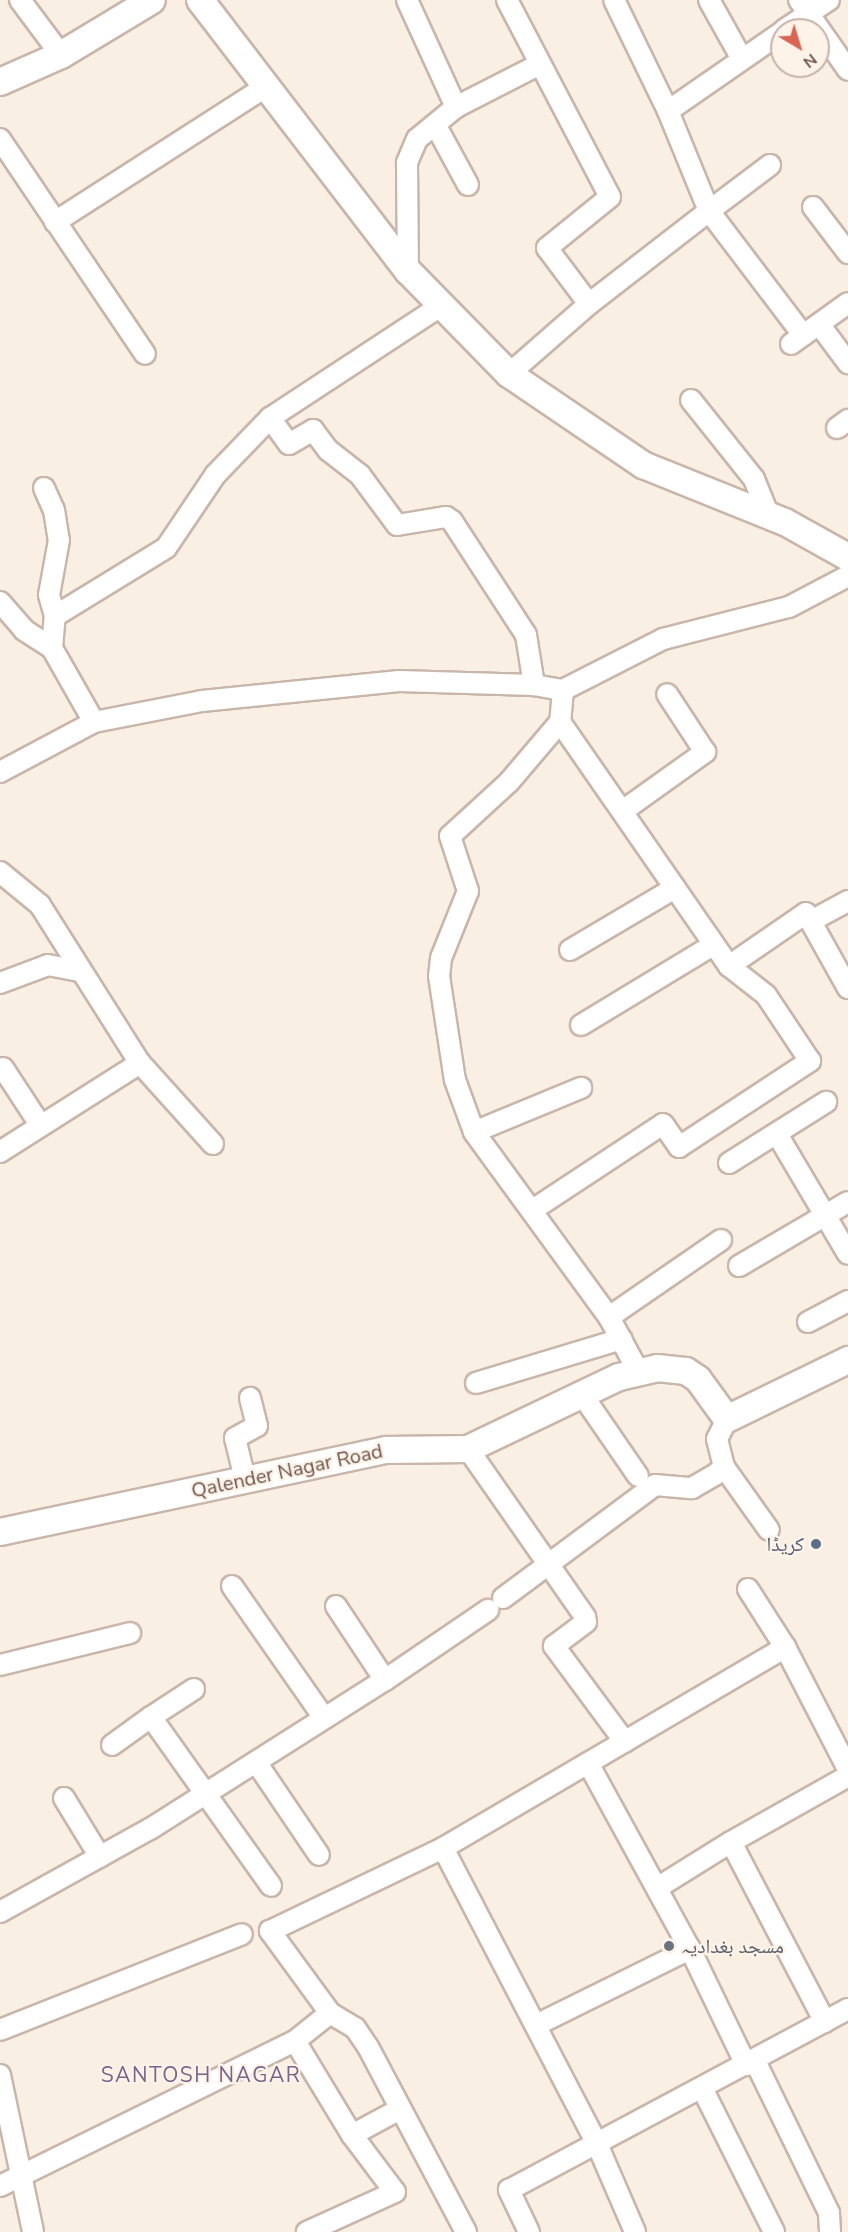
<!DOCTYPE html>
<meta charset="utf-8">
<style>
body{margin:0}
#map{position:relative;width:848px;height:2232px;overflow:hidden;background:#faefe3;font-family:"Nunito Sans","Noto Naskh Arabic",sans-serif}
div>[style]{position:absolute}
.roads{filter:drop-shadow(2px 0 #c9b6ab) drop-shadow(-2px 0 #c9b6ab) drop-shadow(0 2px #c9b6ab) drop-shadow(0 -2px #c9b6ab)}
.minor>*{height:20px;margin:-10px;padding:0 10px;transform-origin:10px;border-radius:10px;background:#fff}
.tertiary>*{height:26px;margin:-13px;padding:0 13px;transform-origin:13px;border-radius:13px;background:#fff}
.dots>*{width:16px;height:16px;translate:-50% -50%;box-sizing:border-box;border:3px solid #fdf3e9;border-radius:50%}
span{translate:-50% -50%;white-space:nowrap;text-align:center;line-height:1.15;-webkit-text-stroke:4.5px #fdf3e9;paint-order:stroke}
.street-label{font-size:20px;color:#6f554c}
.service-label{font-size:20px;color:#4e5e75}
.right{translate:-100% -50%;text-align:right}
.worship-label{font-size:20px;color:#5b616d}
.left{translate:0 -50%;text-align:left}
.neighbourhood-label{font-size:21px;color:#7a648c;letter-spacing:1.5px}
.north{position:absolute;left:770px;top:18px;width:60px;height:60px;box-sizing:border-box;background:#fdf3e9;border:2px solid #c4b4aa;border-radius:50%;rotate:142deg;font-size:16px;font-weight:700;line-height:24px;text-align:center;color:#6f554c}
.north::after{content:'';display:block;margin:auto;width:21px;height:27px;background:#d86453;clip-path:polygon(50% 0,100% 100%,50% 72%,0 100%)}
</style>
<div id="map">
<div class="roads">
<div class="minor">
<div style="left:20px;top:0;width:69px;rotate:53.3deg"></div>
<div style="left:407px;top:0;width:118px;rotate:65.4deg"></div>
<div style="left:456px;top:107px;width:50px;rotate:140.6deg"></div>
<div style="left:417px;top:139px;width:26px;rotate:113deg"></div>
<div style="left:407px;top:163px;width:108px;rotate:89.5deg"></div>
<div style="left:507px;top:0;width:222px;rotate:62.4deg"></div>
<div style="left:610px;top:197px;width:81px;rotate:141deg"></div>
<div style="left:547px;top:248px;width:70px;rotate:53.1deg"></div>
<div style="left:709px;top:0;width:68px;rotate:60.8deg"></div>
<div style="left:799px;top:0;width:85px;rotate:55deg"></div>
<div style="left:784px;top:30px;width:54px;rotate:-33.7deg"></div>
<div style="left:456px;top:107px;width:92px;rotate:-27.1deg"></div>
<div style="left:668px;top:111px;width:139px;rotate:-34.7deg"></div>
<div style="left:436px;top:126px;width:67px;rotate:61.5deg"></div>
<div style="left:0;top:139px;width:259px;rotate:56deg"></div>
<div style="left:770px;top:165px;width:76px;rotate:143deg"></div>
<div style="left:709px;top:211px;width:156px;rotate:52.8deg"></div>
<div style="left:813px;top:207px;width:58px;rotate:52.7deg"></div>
<div style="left:55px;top:222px;width:248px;rotate:-32.7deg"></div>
<div style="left:819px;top:324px;width:49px;rotate:53.4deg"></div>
<div style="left:791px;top:344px;width:70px;rotate:-35.7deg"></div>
<div style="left:509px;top:374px;width:106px;rotate:-41.2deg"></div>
<div style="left:589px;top:304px;width:152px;rotate:-37.8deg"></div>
<div style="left:709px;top:211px;width:108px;rotate:-112.3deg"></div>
<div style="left:668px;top:111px;width:123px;rotate:-115.9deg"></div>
<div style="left:691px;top:400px;width:101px;rotate:51.4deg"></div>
<div style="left:754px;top:479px;width:40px;rotate:68deg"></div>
<div style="left:270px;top:418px;width:32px;rotate:54deg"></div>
<div style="left:289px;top:444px;width:28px;rotate:-30deg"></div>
<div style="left:313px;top:430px;width:25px;rotate:53deg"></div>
<div style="left:328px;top:450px;width:41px;rotate:38deg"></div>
<div style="left:360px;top:475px;width:62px;rotate:53.5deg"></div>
<div style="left:397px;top:525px;width:50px;rotate:-9.3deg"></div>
<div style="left:446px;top:517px;width:7px;rotate:34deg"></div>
<div style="left:452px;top:521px;width:136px;rotate:57deg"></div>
<div style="left:526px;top:635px;width:51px;rotate:80.9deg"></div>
<div style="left:837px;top:428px;width:14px;rotate:-36deg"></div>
<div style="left:44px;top:488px;width:24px;rotate:66deg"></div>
<div style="left:54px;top:510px;width:30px;rotate:81deg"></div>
<div style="left:59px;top:540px;width:56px;rotate:100.3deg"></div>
<div style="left:49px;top:595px;width:22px;rotate:74deg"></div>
<div style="left:0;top:602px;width:37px;rotate:49deg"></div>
<div style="left:24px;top:630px;width:33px;rotate:33deg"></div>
<div style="left:563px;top:690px;width:32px;rotate:95deg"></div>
<div style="left:560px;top:722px;width:79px;rotate:130.4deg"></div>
<div style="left:509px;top:782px;width:80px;rotate:137.5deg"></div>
<div style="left:450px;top:836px;width:58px;rotate:71.9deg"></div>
<div style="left:468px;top:891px;width:72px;rotate:111.9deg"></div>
<div style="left:441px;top:958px;width:18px;rotate:96deg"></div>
<div style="left:439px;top:976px;width:105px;rotate:81.3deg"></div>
<div style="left:455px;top:1080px;width:55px;rotate:69.9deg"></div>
<div style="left:474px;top:1132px;width:229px;rotate:53.9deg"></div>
<div style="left:609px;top:1317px;width:61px;rotate:61.8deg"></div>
<div style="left:94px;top:722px;width:85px;rotate:-119.6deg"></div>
<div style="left:52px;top:648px;width:32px;rotate:-85deg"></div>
<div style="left:55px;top:616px;width:130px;rotate:-31.5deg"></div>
<div style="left:166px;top:548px;width:89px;rotate:-56deg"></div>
<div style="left:216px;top:474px;width:78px;rotate:-46deg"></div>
<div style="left:270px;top:418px;width:206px;rotate:-33.3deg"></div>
<div style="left:560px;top:722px;width:297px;rotate:55.3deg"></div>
<div style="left:729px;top:966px;width:93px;rotate:-34.5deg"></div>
<div style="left:806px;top:913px;width:86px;rotate:60.8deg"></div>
<div style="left:0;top:772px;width:106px;rotate:-28deg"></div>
<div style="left:94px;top:722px;width:110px;rotate:-11deg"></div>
<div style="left:202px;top:701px;width:198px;rotate:-5.8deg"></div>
<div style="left:399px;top:681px;width:135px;rotate:1.7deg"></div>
<div style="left:534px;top:685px;width:29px;rotate:10deg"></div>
<div style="left:563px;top:690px;width:112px;rotate:-27deg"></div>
<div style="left:663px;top:639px;width:130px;rotate:-14.3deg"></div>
<div style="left:789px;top:607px;width:67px;rotate:-27.7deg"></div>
<div style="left:624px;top:810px;width:100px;rotate:-35.6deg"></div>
<div style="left:705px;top:752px;width:69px;rotate:-123.2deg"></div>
<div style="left:0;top:872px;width:52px;rotate:39.5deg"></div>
<div style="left:40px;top:905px;width:187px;rotate:57.7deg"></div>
<div style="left:140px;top:1063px;width:166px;rotate:147.6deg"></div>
<div style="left:811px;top:921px;width:42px;rotate:-28.4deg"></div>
<div style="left:570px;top:950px;width:122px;rotate:-30.6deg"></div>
<div style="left:0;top:983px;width:51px;rotate:-20.6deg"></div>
<div style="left:48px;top:965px;width:33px;rotate:11deg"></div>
<div style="left:581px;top:1025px;width:154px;rotate:-31.2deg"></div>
<div style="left:140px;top:1063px;width:109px;rotate:48deg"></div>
<div style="left:3px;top:1068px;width:69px;rotate:56.8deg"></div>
<div style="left:474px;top:1132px;width:116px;rotate:-22.4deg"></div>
<div style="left:777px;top:1134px;width:139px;rotate:59.4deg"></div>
<div style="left:729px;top:1163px;width:115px;rotate:-32.2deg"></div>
<div style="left:534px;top:1209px;width:154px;rotate:-33.4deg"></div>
<div style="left:663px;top:1124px;width:28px;rotate:55deg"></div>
<div style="left:679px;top:1147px;width:157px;rotate:-33.3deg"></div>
<div style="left:810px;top:1061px;width:79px;rotate:-123.7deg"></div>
<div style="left:766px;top:995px;width:47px;rotate:-141.9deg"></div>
<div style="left:739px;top:1266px;width:126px;rotate:-30.4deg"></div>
<div style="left:609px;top:1317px;width:136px;rotate:-34.5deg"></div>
<div style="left:808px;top:1322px;width:45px;rotate:-27.7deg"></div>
<div style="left:476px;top:1383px;width:152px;rotate:-16.8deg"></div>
<div style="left:583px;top:1396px;width:97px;rotate:55.5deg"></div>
<div style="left:468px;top:1449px;width:205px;rotate:55.1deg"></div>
<div style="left:585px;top:1617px;width:5px;rotate:79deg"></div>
<div style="left:586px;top:1622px;width:40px;rotate:143deg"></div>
<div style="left:554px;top:1646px;width:119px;rotate:53.5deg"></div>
<div style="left:724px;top:1467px;width:77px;rotate:54.5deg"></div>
<div style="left:245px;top:1479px;width:42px;rotate:-103.7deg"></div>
<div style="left:235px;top:1438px;width:25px;rotate:-29deg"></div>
<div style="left:257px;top:1426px;width:29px;rotate:-104deg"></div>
<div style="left:232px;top:1586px;width:161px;rotate:55.1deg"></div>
<div style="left:748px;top:1589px;width:69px;rotate:57.5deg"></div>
<div style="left:785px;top:1647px;width:137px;rotate:62.7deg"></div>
<div style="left:503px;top:1598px;width:189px;rotate:-36.6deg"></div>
<div style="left:655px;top:1485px;width:37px;rotate:5deg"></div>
<div style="left:692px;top:1488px;width:28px;rotate:-30deg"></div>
<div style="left:716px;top:1474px;width:11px;rotate:-41deg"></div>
<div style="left:724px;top:1467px;width:29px;rotate:-104deg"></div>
<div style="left:717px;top:1439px;width:22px;rotate:-63deg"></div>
<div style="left:336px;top:1606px;width:89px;rotate:56.5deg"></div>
<div style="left:0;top:1665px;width:134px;rotate:-13.8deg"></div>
<div style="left:194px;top:1689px;width:51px;rotate:146.9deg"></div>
<div style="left:151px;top:1717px;width:207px;rotate:54.6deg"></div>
<div style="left:112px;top:1745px;width:48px;rotate:-35.7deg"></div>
<div style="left:256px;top:1762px;width:112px;rotate:55.9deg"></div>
<div style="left:588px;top:1763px;width:212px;rotate:61.3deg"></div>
<div style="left:690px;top:1949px;width:129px;rotate:64.2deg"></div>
<div style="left:64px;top:1798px;width:69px;rotate:58.6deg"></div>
<div style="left:443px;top:1848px;width:334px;rotate:62.5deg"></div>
<div style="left:597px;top:2144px;width:96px;rotate:66.6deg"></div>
<div style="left:657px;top:1888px;width:87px;rotate:-31.9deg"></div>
<div style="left:0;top:1912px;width:171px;rotate:-29deg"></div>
<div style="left:150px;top:1829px;width:278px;rotate:-32.4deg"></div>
<div style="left:385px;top:1680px;width:125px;rotate:-34.2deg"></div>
<div style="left:825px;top:2022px;width:203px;rotate:-117.6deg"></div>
<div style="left:731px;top:1842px;width:134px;rotate:-29.4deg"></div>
<div style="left:536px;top:2025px;width:172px;rotate:-26.3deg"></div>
<div style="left:0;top:2030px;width:260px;rotate:-21.6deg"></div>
<div style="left:295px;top:2041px;width:110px;rotate:58.8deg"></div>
<div style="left:352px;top:2135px;width:71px;rotate:53deg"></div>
<div style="left:395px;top:2192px;width:97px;rotate:155.6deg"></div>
<div style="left:755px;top:2061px;width:169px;rotate:64deg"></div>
<div style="left:829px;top:2213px;width:19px;rotate:87deg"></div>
<div style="left:0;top:2075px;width:160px;rotate:78.1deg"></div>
<div style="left:702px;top:2088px;width:161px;rotate:63.4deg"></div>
<div style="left:352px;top:2135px;width:52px;rotate:-28.5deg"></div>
<div style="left:0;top:2186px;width:329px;rotate:-26.2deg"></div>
<div style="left:295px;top:2041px;width:45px;rotate:-38.7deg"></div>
<div style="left:466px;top:2232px;width:209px;rotate:-117.9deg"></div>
<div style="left:368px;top:2047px;width:23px;rotate:-124deg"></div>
<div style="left:355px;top:2028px;width:29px;rotate:-149deg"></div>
<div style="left:330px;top:2013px;width:102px;rotate:-126.2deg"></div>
<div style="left:270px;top:1931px;width:192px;rotate:-25.6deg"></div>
<div style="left:443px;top:1848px;width:397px;rotate:-30.4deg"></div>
<div style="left:529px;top:2232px;width:47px;rotate:-115.5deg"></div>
<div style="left:509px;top:2190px;width:384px;rotate:-28.1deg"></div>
</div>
<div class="tertiary">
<div style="left:200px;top:0;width:342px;rotate:52.5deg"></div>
<div style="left:408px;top:271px;width:144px;rotate:45.6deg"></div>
<div style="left:509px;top:374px;width:162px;rotate:34.2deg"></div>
<div style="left:643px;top:465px;width:153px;rotate:21.9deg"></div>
<div style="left:785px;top:522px;width:72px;rotate:29.1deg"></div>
<div style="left:0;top:82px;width:67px;rotate:-23.9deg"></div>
<div style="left:61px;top:55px;width:106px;rotate:-31.1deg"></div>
<div style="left:0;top:1532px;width:395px;rotate:-12deg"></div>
<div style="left:386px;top:1450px;width:82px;rotate:-0.7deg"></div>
<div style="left:468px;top:1449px;width:167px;rotate:-25.5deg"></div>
<div style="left:619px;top:1377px;width:39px;rotate:-13deg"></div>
<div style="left:657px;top:1368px;width:29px;rotate:6deg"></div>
<div style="left:686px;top:1371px;width:14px;rotate:34deg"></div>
<div style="left:698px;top:1379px;width:49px;rotate:54.1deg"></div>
<div style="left:727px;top:1419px;width:135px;rotate:-26deg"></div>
</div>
</div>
<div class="dots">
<div style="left:816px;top:1544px;background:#5c6f8a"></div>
<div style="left:669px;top:1946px;background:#6b7280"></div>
</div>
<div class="street-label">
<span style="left:287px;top:1471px;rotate:-12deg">Qalender Nagar Road</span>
</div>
<div class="service-label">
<span class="right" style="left:804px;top:1544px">کریڈا</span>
</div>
<div class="worship-label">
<span class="left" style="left:681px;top:1946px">مسجد بغدادیہ</span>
</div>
<div class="neighbourhood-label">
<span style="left:201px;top:2075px">SANTOSH NAGAR</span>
</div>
<div class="north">N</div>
</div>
